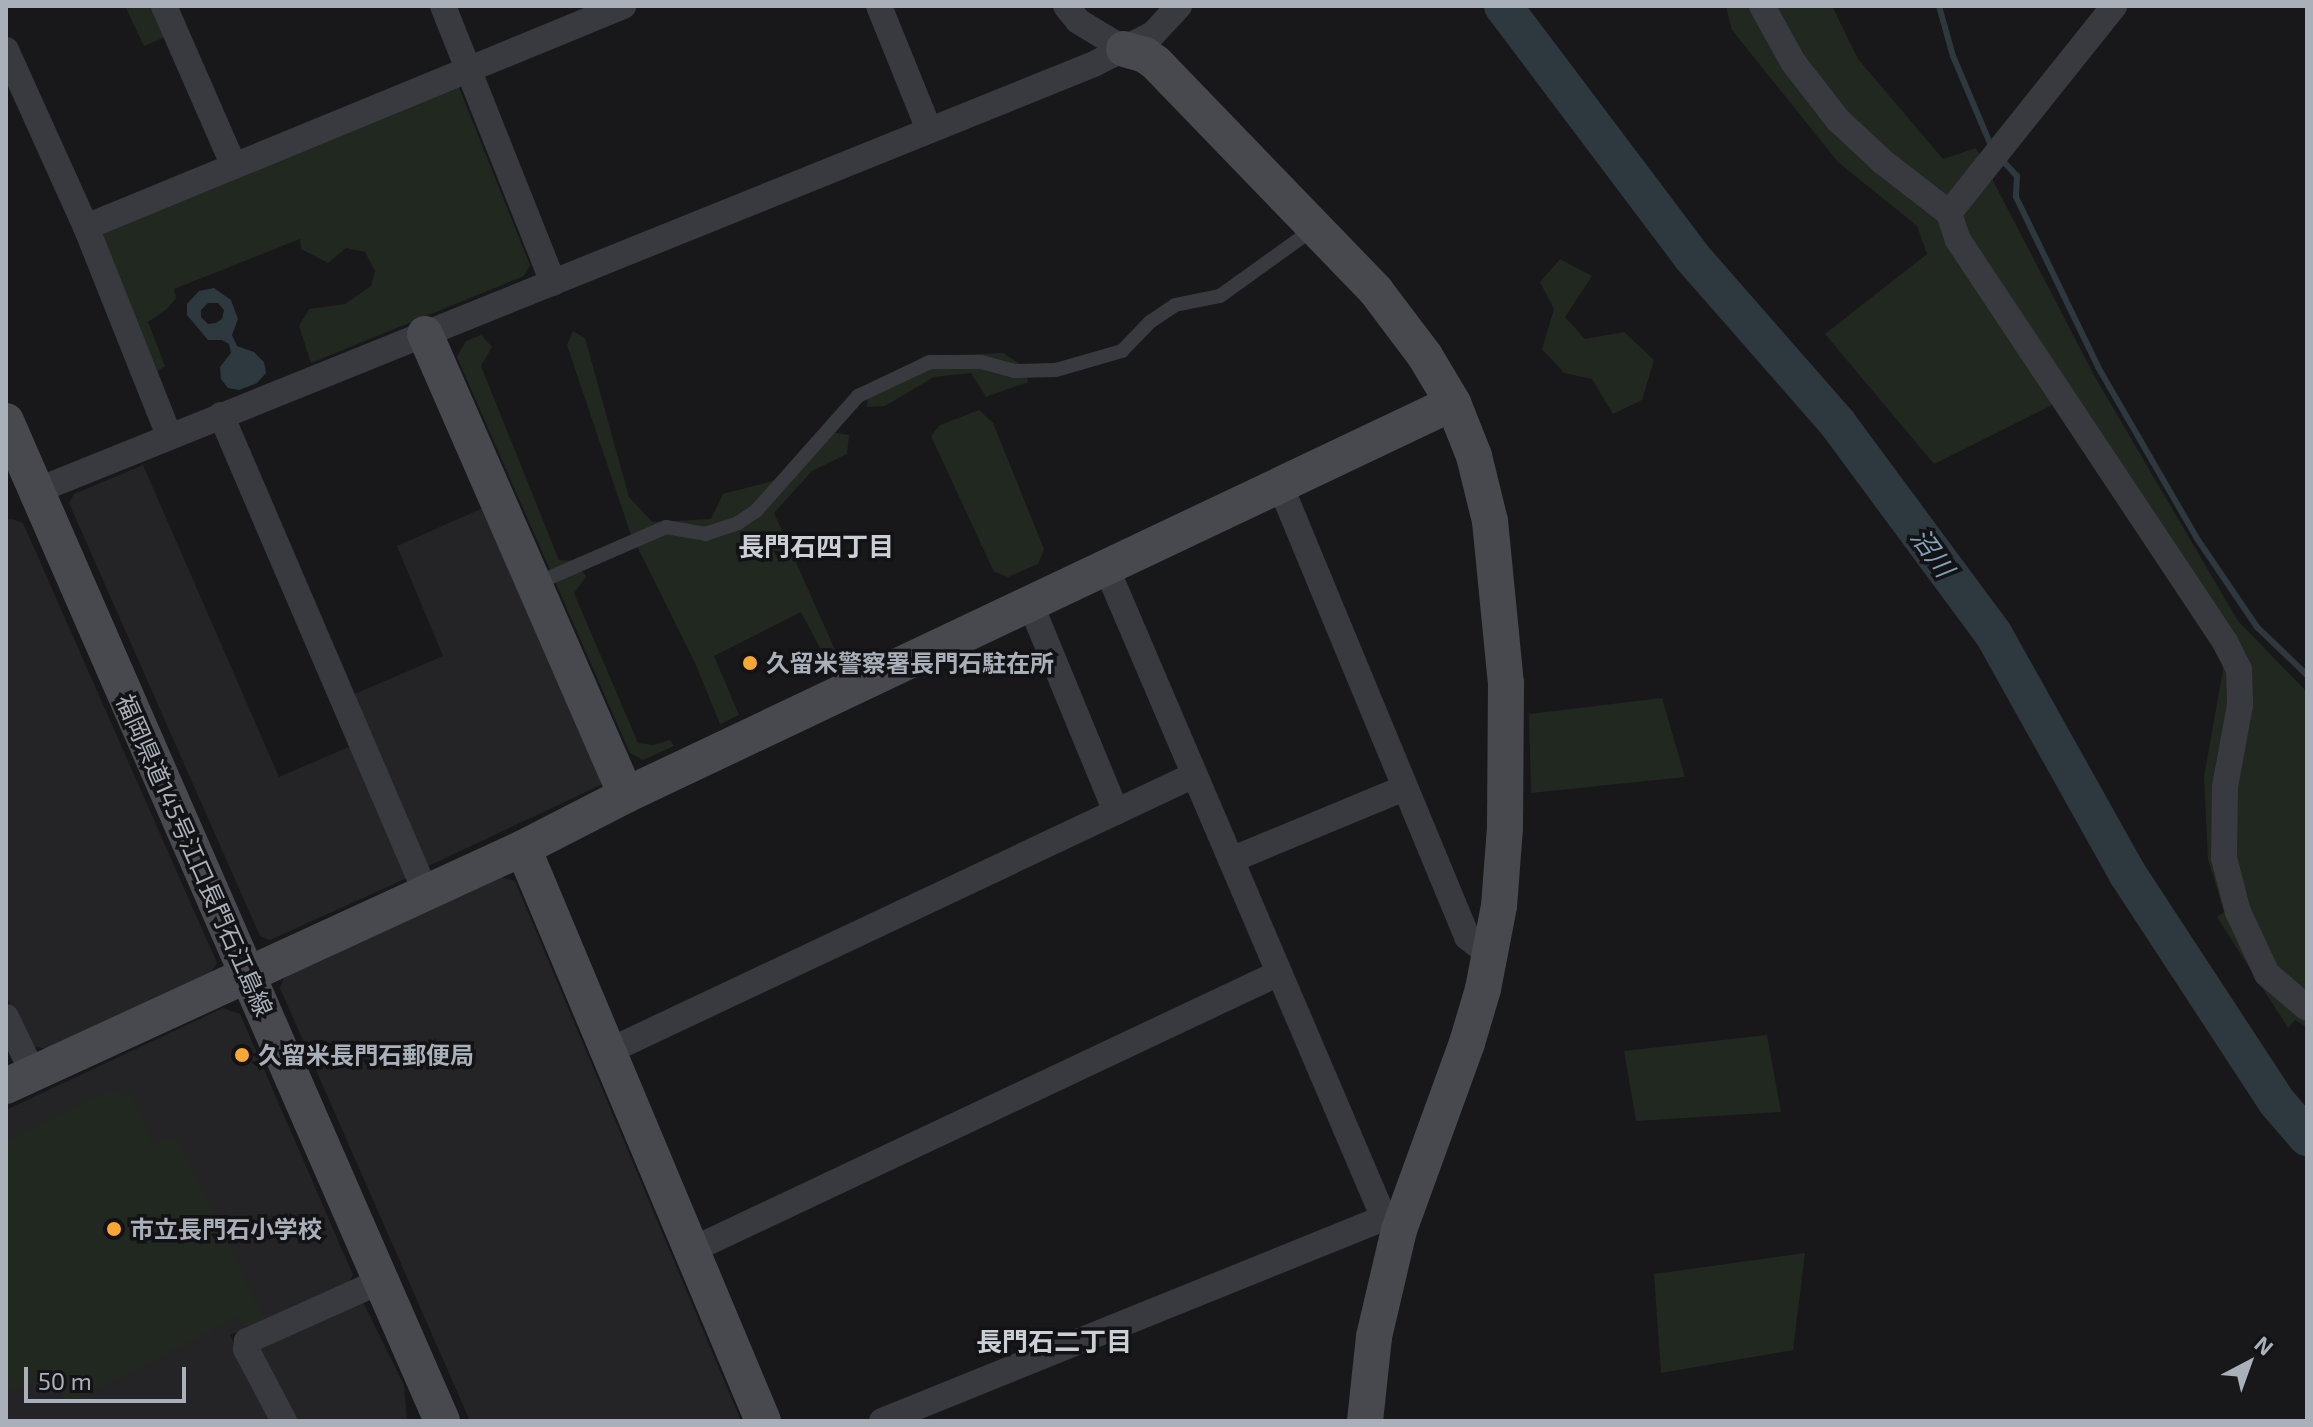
<!DOCTYPE html>
<meta charset="utf-8">
<style>
body{margin:0}
#map{position:relative;width:2313px;height:1427px;overflow:hidden;background:#18181a;font-family:"Exo 2","Noto Sans JP",sans-serif}
div>[style]{position:absolute}
.built>*{inset:0;background:#242427}
.green>*{inset:0;background:#202820}
.water>*{inset:0;background:#2d383f}
.stream>*{height:6px;margin:-3px;padding:0 3px;transform-origin:3px;border-radius:3px;background:#2d383f}
.river>*{height:38px;margin:-19px;padding:0 19px;transform-origin:19px;border-radius:19px;background:#2d383f}
.lane>*{height:14px;margin:-7px;padding:0 7px;transform-origin:7px;border-radius:7px;background:#393a3f}
.street>*{height:26px;margin:-13px;padding:0 13px;transform-origin:13px;border-radius:13px;background:#393a3f}
.secondary>*{height:36px;margin:-18px;padding:0 18px;transform-origin:18px;border-radius:18px;background:#47494f}
.dots>*{width:22px;height:22px;translate:-50% -50%;box-sizing:border-box;border:4px solid #131315;border-radius:50%}
span{translate:-50% -50%;white-space:nowrap;text-align:center;line-height:1.15;-webkit-text-stroke:7px #131315;paint-order:stroke}
.poi-label{font-size:24px;color:#aab0ba;font-weight:700}
.left{translate:0 -50%;text-align:left}
.street-label{font-size:24px;color:#aab0ba}
.neighbourhood-label{font-size:26px;color:#cbcfd6;font-weight:700}
.water-label{font-size:26px;color:#80a1b6;font-style:italic}
.frame{position:absolute;inset:0;border:8px solid #aab0ba;pointer-events:none}
.north{position:absolute;left:2209px;top:1323px;width:80px;height:80px;-webkit-text-stroke:6px #131315;paint-order:stroke;rotate:41deg;font-size:22px;font-weight:700;line-height:32px;text-align:center;color:#aab0ba}
.north::after{content:'';display:block;margin:auto;width:28px;height:36px;background:#aab0ba;clip-path:polygon(50% 0,100% 100%,50% 72%,0 100%)}
.scale{position:absolute;left:24px;top:1367px;width:162px;height:36px;box-sizing:border-box;border:4px solid #aab0ba;border-top:0;padding-left:10px;font-size:24px;line-height:28px;white-space:nowrap;color:#aab0ba;-webkit-text-stroke:6px #131315;paint-order:stroke}
</style>
<div id="map">
<div class="built">
<div style="clip-path:polygon(143px 465px,279px 777px,351px 746px,407px 878px,270px 940px,260px 936px,69px 503px,74px 494px)"></div>
<div style="clip-path:polygon(483px 508px,603px 784px,424px 868px,350px 696px,443px 656px,397px 546px)"></div>
<div style="clip-path:polygon(11px 519px,23px 523px,217px 963px,211px 972px,46px 1049px,29px 1045px,6px 995px,6px 520px)"></div>
<div style="clip-path:polygon(502px 877px,515px 881px,741px 1421px,470px 1421px,280px 988px,284px 978px)"></div>
<div style="clip-path:polygon(223px 1008px,240px 1014px,353px 1275px,347px 1286px,230px 1335px,275px 1421px,6px 1421px,6px 1110px)"></div>
<div style="clip-path:polygon(362px 1300px,404px 1385px,407px 1421px,292px 1421px,257px 1346px)"></div>
</div>
<div class="green">
<div style="clip-path:polygon(125px 6px,151px 6px,165px 37px,144px 46px)"></div>
<div style="clip-path:polygon(1726px 6px,1832px 6px,1858px 59px,1943px 159px,1976px 148px,2095px 377px,2238px 621px,2307px 692px,2307px 1027px,2295px 1020px,2288px 1028px,2217px 917px,2224px 912px,2208px 859px,2204px 777px,2224px 664px,2054px 404px,1934px 464px,1825px 334px,1927px 254px,1917px 226px,1838px 162px,1732px 30px)"></div>
<div style="clip-path:polygon(458px 85px,530px 265px,524px 276px,311px 363px,299px 326px,309px 309px,345px 304px,371px 286px,375px 271px,365px 252px,346px 248px,328px 263px,301px 249px,300px 239px,174px 289px,176px 298px,168px 308px,148px 322px,165px 366px,155px 373px,99px 233px)"></div>
<div style="clip-path:polygon(1560px 259px,1592px 276px,1565px 317px,1585px 339px,1624px 332px,1654px 360px,1642px 400px,1613px 414px,1592px 379px,1564px 373px,1542px 349px,1554px 309px,1540px 282px)"></div>
<div style="clip-path:polygon(573px 331px,585px 338px,629px 497px,652px 522px,711px 519px,723px 494px,795px 475px,832px 432px,849px 435px,847px 454px,812px 471px,774px 513px,839px 659px,830px 667px,801px 612px,714px 656px,739px 715px,720px 724px,696px 665px,630px 532px,567px 345px)"></div>
<div style="clip-path:polygon(481px 335px,492px 347px,481px 366px,559px 560px,577px 561px,586px 577px,574px 593px,638px 743px,653px 745px,670px 740px,674px 746px,643px 760px,630px 753px,457px 357px,466px 341px)"></div>
<div style="clip-path:polygon(1003px 353px,1025px 367px,1028px 382px,986px 397px,971px 373px,934px 377px,885px 406px,867px 407px,868px 389px,924px 356px)"></div>
<div style="clip-path:polygon(979px 410px,993px 423px,1044px 549px,1038px 564px,1008px 577px,994px 572px,931px 436px,940px 425px)"></div>
<div style="clip-path:polygon(1662px 698px,1685px 777px,1531px 793px,1529px 714px)"></div>
<div style="clip-path:polygon(1767px 1035px,1781px 1112px,1636px 1121px,1624px 1051px)"></div>
<div style="clip-path:polygon(108px 1091px,131px 1096px,155px 1147px,162px 1138px,177px 1140px,265px 1319px,245px 1328px,238px 1317px,70px 1403px,50px 1374px,6px 1394px,6px 1142px)"></div>
<div style="clip-path:polygon(1805px 1253px,1793px 1350px,1661px 1373px,1654px 1274px)"></div>
</div>
<div class="water">
<div style="clip-path:polygon(evenodd,214px 288px,231px 300px,238px 319px,232px 335px,237px 346px,254px 352px,264px 362px,266px 373px,257px 383px,239px 390px,228px 388px,221px 379px,220px 367px,231px 353px,229px 344px,222px 340px,208px 340px,187px 315px,187px 304px,199px 291px,214px 288px,208px 303px,218px 303px,224px 310px,222px 319px,216px 323px,208px 324px,201px 317px,201px 310px,208px 303px)"></div>
</div>
<div class="stream">
<div style="left:1939px;top:6px;width:52px;rotate:74.4deg"></div>
<div style="left:1953px;top:56px;width:100px;rotate:67deg"></div>
<div style="left:2002px;top:160px;width:22px;rotate:47deg"></div>
<div style="left:2017px;top:176px;width:21px;rotate:93deg"></div>
<div style="left:2016px;top:197px;width:189px;rotate:64.2deg"></div>
<div style="left:2098px;top:367px;width:196px;rotate:60deg"></div>
<div style="left:2196px;top:537px;width:109px;rotate:55.9deg"></div>
<div style="left:2257px;top:627px;width:69px;rotate:43.8deg"></div>
</div>
<div class="river">
<div style="left:1503px;top:6px;width:314px;rotate:53deg"></div>
<div style="left:1692px;top:257px;width:222px;rotate:48.8deg"></div>
<div style="left:1838px;top:424px;width:262px;rotate:53.5deg"></div>
<div style="left:1994px;top:635px;width:273px;rotate:60.8deg"></div>
<div style="left:2127px;top:873px;width:272px;rotate:56.8deg"></div>
<div style="left:2276px;top:1101px;width:48px;rotate:49.3deg"></div>
</div>
<div class="lane">
<div style="left:535px;top:584px;width:143px;rotate:-23.5deg"></div>
<div style="left:666px;top:527px;width:40px;rotate:10deg"></div>
<div style="left:705px;top:534px;width:35px;rotate:-18deg"></div>
<div style="left:738px;top:523px;width:22px;rotate:-34deg"></div>
<div style="left:756px;top:511px;width:154px;rotate:-48.4deg"></div>
<div style="left:858px;top:396px;width:80px;rotate:-25.3deg"></div>
<div style="left:930px;top:362px;width:51px"></div>
<div style="left:981px;top:362px;width:34px;rotate:15deg"></div>
<div style="left:1014px;top:371px;width:42px;rotate:-1.4deg"></div>
<div style="left:1056px;top:370px;width:69px;rotate:-16.1deg"></div>
<div style="left:1122px;top:351px;width:40px;rotate:-46deg"></div>
<div style="left:1150px;top:322px;width:30px;rotate:-34deg"></div>
<div style="left:1175px;top:305px;width:46px;rotate:-11.3deg"></div>
<div style="left:1220px;top:296px;width:118px;rotate:-35.7deg"></div>
</div>
<div class="street">
<div style="left:164px;top:6px;width:175px;rotate:66.4deg"></div>
<div style="left:443px;top:6px;width:298px;rotate:68.3deg"></div>
<div style="left:879px;top:6px;width:134px;rotate:68deg"></div>
<div style="left:1066px;top:6px;width:19px;rotate:51deg"></div>
<div style="left:1078px;top:21px;width:54px;rotate:31.3deg"></div>
<div style="left:1762px;top:6px;width:64px;rotate:61deg"></div>
<div style="left:1793px;top:62px;width:73px;rotate:52.2deg"></div>
<div style="left:1838px;top:120px;width:62px;rotate:43deg"></div>
<div style="left:1883px;top:162px;width:83px;rotate:37.7deg"></div>
<div style="left:1949px;top:213px;width:28px;rotate:72deg"></div>
<div style="left:1958px;top:240px;width:483px;rotate:56.4deg"></div>
<div style="left:2225px;top:642px;width:31px;rotate:63deg"></div>
<div style="left:2239px;top:670px;width:35px;rotate:88deg"></div>
<div style="left:2240px;top:705px;width:83px;rotate:100.4deg"></div>
<div style="left:2225px;top:787px;width:71px;rotate:90.8deg"></div>
<div style="left:2224px;top:858px;width:56px;rotate:75.5deg"></div>
<div style="left:2238px;top:912px;width:68px;rotate:64.9deg"></div>
<div style="left:2267px;top:974px;width:52px;rotate:40.4deg"></div>
<div style="left:6px;top:50px;width:194px;rotate:65.7deg"></div>
<div style="left:86px;top:227px;width:225px;rotate:68.3deg"></div>
<div style="left:1949px;top:213px;width:265px;rotate:-51.4deg"></div>
<div style="left:86px;top:227px;width:581px;rotate:-22.37deg"></div>
<div style="left:221px;top:415px;width:520px;rotate:66.79deg"></div>
<div style="left:1280px;top:485px;width:489px;rotate:67.5deg"></div>
<div style="left:1467px;top:937px;width:31px;rotate:38deg"></div>
<div style="left:36px;top:491px;width:1141px;rotate:-21.98deg"></div>
<div style="left:1094px;top:64px;width:66px;rotate:-27deg"></div>
<div style="left:1153px;top:34px;width:38px;rotate:-47deg"></div>
<div style="left:1106px;top:567px;width:708px;rotate:66.88deg"></div>
<div style="left:1384px;top:1218px;width:19px;rotate:39deg"></div>
<div style="left:1030px;top:603px;width:226px;rotate:67.6deg"></div>
<div style="left:1231px;top:860px;width:187px;rotate:-22.6deg"></div>
<div style="left:6px;top:1017px;width:62px;rotate:64.3deg"></div>
<div style="left:609px;top:1051px;width:647px;rotate:-25.26deg"></div>
<div style="left:694px;top:1249px;width:647px;rotate:-25.26deg"></div>
<div style="left:284px;top:1421px;width:81px;rotate:-117.8deg"></div>
<div style="left:246px;top:1349px;width:8px;rotate:-83deg"></div>
<div style="left:247px;top:1341px;width:147px;rotate:-24.1deg"></div>
<div style="left:882px;top:1421px;width:541px;rotate:-22.02deg"></div>
</div>
<div class="secondary">
<div style="left:1124px;top:49px;width:22px;rotate:16deg"></div>
<div style="left:1145px;top:55px;width:14px;rotate:36deg"></div>
<div style="left:1156px;top:63px;width:317px;rotate:46deg"></div>
<div style="left:1376px;top:291px;width:81px;rotate:53deg"></div>
<div style="left:1425px;top:356px;width:55px;rotate:59.2deg"></div>
<div style="left:1453px;top:403px;width:57px;rotate:68.4deg"></div>
<div style="left:1474px;top:456px;width:67px;rotate:76.2deg"></div>
<div style="left:1490px;top:521px;width:163px;rotate:84.4deg"></div>
<div style="left:1506px;top:683px;width:145px;rotate:90.4deg"></div>
<div style="left:1505px;top:828px;width:78px;rotate:94.4deg"></div>
<div style="left:1499px;top:906px;width:85px;rotate:100.9deg"></div>
<div style="left:1483px;top:989px;width:56px;rotate:106.5deg"></div>
<div style="left:1467px;top:1043px;width:199px;rotate:110deg"></div>
<div style="left:1399px;top:1230px;width:110px;rotate:103.2deg"></div>
<div style="left:1374px;top:1337px;width:84px;rotate:96.1deg"></div>
<div style="left:425px;top:334px;width:503px;rotate:66.44deg"></div>
<div style="left:6px;top:421px;width:1091px;rotate:66.44deg"></div>
<div style="left:523px;top:848px;width:621px;rotate:67.27deg"></div>
<div style="left:6px;top:1086px;width:569px;rotate:-24.72deg"></div>
<div style="left:523px;top:848px;width:116px;rotate:-27.2deg"></div>
<div style="left:626px;top:795px;width:915px;rotate:-25.36deg"></div>
</div>
<div class="dots">
<div style="left:750px;top:663px;background:#f7a733"></div>
<div style="left:242px;top:1055px;background:#f7a733"></div>
<div style="left:114px;top:1229px;background:#f7a733"></div>
</div>
<div class="poi-label">
<span class="left" style="left:766px;top:663px">久留米警察署長門石駐在所</span>
<span class="left" style="left:258px;top:1055px">久留米長門石郵便局</span>
<span class="left" style="left:130px;top:1229px">市立長門石小学校</span>
</div>
<div class="street-label">
<span style="left:195px;top:855px;rotate:66deg">福岡県道145号江口長門石江島線</span>
</div>
<div class="neighbourhood-label">
<span style="left:816px;top:546px">長門石四丁目</span>
<span style="left:1054px;top:1341px">長門石二丁目</span>
</div>
<div class="water-label">
<span style="left:1933px;top:552px;rotate:54deg">沼川</span>
</div>
<div class="frame"></div>
<div class="north">N</div>
<div class="scale">50 m</div>
</div>
